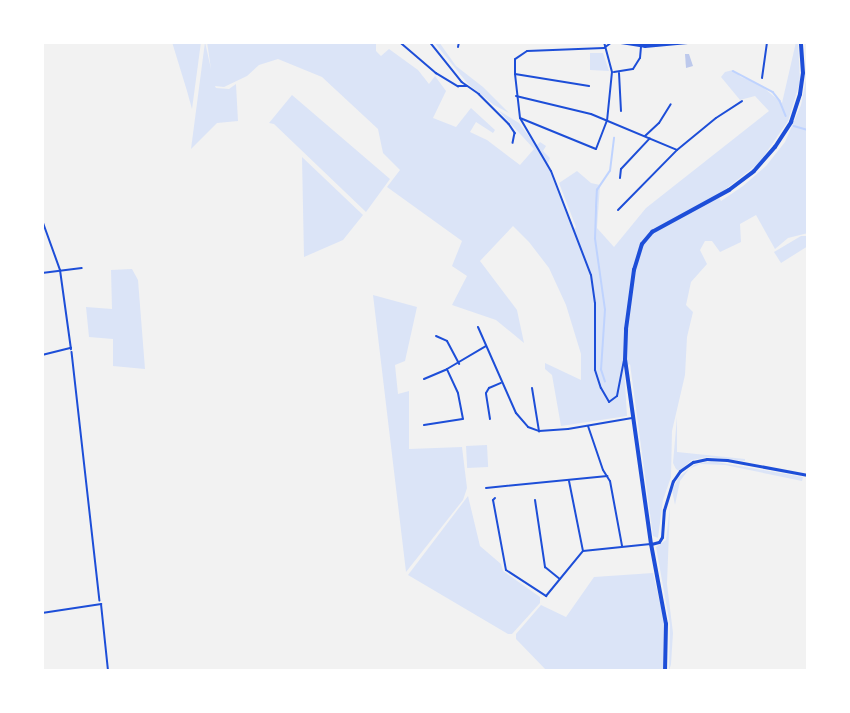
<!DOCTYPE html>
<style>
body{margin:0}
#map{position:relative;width:850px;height:713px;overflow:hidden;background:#f2f2f2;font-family:Lora,serif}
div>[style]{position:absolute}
.green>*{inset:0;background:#dbe4f7;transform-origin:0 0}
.stream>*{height:1.5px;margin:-0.75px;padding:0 0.75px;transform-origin:0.75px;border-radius:0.75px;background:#bfd3fe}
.building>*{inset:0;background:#bdc9ec}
.path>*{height:1.5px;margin:-0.75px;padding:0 0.75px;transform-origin:0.75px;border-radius:0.75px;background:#1d4ed8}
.service>*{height:1.5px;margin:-0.75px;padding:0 0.75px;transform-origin:0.75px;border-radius:0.75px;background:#1d4ed8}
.minor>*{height:2px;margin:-1px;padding:0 1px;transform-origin:1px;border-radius:1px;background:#1d4ed8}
.tertiary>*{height:3px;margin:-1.5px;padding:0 1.5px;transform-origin:1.5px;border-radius:1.5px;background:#1d4ed8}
.secondary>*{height:4px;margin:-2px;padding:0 2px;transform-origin:2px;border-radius:2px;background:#1d4ed8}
.primary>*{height:4px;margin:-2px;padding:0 2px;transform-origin:2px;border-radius:2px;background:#1d4ed8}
span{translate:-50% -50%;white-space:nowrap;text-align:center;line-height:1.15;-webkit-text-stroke:6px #fff;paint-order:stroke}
.frame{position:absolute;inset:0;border:44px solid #fff;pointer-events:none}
</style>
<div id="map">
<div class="green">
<div style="clip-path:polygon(172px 42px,201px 42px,192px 109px,187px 91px)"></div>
<div style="clip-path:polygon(205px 42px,211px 69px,207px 42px,376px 42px,376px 51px,381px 56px,389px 49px,418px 70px,429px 84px,435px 76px,446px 91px,433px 118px,456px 127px,471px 108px,495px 130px,493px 133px,476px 122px,470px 132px,487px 140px,520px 165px,534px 149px,498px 110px,519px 123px,536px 146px,540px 142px,546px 146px,543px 151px,550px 158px,548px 163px,574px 229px,576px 227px,559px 183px,577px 171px,591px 183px,600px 185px,597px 228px,614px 247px,646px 208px,769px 111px,755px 96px,740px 100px,721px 77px,725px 72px,733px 70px,741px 77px,759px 84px,782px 103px,796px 42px,798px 42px,800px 82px,788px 121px,759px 163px,718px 195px,721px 201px,743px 186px,766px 166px,785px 142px,801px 105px,808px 70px,808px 233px,788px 238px,775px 249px,756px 215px,740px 224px,741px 242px,720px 252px,712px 241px,705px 241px,700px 250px,707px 264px,691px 282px,686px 305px,693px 312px,687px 337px,685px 375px,672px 431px,671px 477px,663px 500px,658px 538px,653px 536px,630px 364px,624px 367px,627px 416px,561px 426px,552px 375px,545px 369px,545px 363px,581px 380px,581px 354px,566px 305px,549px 268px,529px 242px,513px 226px,480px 261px,517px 310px,524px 343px,496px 320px,452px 305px,467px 276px,452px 266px,462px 241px,387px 187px,400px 170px,383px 153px,378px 129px,322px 77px,278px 59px,259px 65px,247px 76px,224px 87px,215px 86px,216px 88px,229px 89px,236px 84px,238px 121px,217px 123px,191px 149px)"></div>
<div style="clip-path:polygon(434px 42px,439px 42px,456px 66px,483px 87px,509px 113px,494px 105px,468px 84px)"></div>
<div style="clip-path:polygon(590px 53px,603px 53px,609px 71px,590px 70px)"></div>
<div style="clip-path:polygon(292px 95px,390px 179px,366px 212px,274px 124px,269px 123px)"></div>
<div style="clip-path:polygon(302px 157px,363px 215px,343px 240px,304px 257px)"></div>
<div style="clip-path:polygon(801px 236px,808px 236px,808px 246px,781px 263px,774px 252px)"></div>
<div style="clip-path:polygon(132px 269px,138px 280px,145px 369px,113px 366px,113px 339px,89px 337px,86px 307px,112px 309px,111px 270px)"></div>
<div style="clip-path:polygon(373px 295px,417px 307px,405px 361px,395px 365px,398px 394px,409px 391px,409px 449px,462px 447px,467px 488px,463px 500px,406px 572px)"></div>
<div style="clip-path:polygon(677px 417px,677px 452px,745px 459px,745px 461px,708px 457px,692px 460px,679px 471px,676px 469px,673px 463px)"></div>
<div style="left:487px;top:445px;width:22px;height:21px;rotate:87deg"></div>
<div style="clip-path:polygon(711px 461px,803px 477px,802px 481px,725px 465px,700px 464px,689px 469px,680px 481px,675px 505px,672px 490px,679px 477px,694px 465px)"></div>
<div style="clip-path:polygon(468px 496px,480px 546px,501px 564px,503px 571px,540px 597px,540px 603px,512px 634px,508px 634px,408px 575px)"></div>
<div style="clip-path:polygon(670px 506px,667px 584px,673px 633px,671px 664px,669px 671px,670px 625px,656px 547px,666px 540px)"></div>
<div style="clip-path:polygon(653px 573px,664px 620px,663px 671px,547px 671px,516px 639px,516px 634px,541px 605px,566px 617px,594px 577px)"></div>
</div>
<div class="stream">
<div style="left:733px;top:71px;width:45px;rotate:27.7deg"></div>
<div style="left:773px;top:92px;width:11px;rotate:52deg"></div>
<div style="left:780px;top:101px;width:16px;rotate:68deg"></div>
<div style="left:794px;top:126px;width:15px;rotate:16deg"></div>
<div style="left:605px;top:382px;width:13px;rotate:-108deg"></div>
<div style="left:601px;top:370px;width:60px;rotate:-86.2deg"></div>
<div style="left:605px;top:310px;width:72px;rotate:-98deg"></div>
<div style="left:595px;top:239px;width:32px;rotate:-88deg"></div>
<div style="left:596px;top:207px;width:17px;rotate:-87deg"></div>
<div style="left:597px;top:190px;width:23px;rotate:-56deg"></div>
<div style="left:610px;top:171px;width:33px;rotate:-83deg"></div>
</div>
<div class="building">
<div style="clip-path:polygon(685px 54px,689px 54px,693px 66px,686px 68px)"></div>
</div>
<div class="path">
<div style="left:72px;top:352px;width:250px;rotate:83.6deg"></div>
</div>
<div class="service">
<div style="left:400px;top:42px;width:48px;rotate:40.7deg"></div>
<div style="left:436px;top:73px;width:26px;rotate:31deg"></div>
<div style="left:458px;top:86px;width:9px"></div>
<div style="left:430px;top:42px;width:51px;rotate:51.3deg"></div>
<div style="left:462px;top:82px;width:21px;rotate:35deg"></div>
<div style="left:479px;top:94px;width:42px;rotate:45deg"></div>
<div style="left:509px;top:124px;width:11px;rotate:56deg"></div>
<div style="left:515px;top:133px;width:10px;rotate:101deg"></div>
</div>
<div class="minor">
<div style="left:612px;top:42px;width:10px;rotate:143deg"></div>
<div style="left:604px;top:48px;width:77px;rotate:177.8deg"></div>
<div style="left:527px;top:51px;width:14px;rotate:146deg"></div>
<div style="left:515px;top:59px;width:15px;rotate:90deg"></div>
<div style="left:515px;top:74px;width:44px;rotate:83.5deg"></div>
<div style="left:520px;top:118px;width:61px;rotate:59.7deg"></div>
<div style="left:551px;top:171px;width:111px;rotate:69deg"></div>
<div style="left:591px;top:275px;width:28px;rotate:82deg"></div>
<div style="left:595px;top:303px;width:67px;rotate:90deg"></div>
<div style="left:595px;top:370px;width:19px;rotate:72deg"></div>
<div style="left:601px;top:388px;width:16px;rotate:60deg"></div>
<div style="left:609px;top:402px;width:10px;rotate:-37deg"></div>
<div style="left:617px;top:396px;width:36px;rotate:-79deg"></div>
<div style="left:458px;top:47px;width:5px;rotate:-79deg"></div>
<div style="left:614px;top:72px;width:19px;rotate:-9deg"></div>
<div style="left:633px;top:69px;width:13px;rotate:-58deg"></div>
<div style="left:640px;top:58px;width:12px;rotate:-85deg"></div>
<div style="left:619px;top:73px;width:38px;rotate:87deg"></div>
<div style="left:515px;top:74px;width:75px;rotate:9.2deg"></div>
<div style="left:762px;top:78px;width:36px;rotate:-82deg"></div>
<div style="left:516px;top:96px;width:77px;rotate:13.5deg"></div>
<div style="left:591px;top:114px;width:93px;rotate:22.7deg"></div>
<div style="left:520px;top:118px;width:82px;rotate:22.2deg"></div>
<div style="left:596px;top:149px;width:30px;rotate:-69deg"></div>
<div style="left:607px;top:121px;width:49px;rotate:-84.2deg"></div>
<div style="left:612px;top:72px;width:31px;rotate:-105deg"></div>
<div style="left:645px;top:136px;width:19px;rotate:-43deg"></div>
<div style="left:659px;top:123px;width:22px;rotate:-58deg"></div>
<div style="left:620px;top:178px;width:9px;rotate:-84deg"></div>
<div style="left:621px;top:169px;width:42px;rotate:-46.9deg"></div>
<div style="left:618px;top:210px;width:84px;rotate:-45.5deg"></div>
<div style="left:677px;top:150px;width:50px;rotate:-39.4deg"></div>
<div style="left:716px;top:118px;width:31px;rotate:-33deg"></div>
<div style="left:42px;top:220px;width:53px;rotate:70.2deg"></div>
<div style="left:60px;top:270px;width:80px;rotate:82.1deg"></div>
<div style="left:42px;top:273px;width:40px;rotate:-7.1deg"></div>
<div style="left:478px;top:327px;width:94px;rotate:66.2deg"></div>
<div style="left:516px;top:413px;width:18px;rotate:49deg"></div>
<div style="left:528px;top:427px;width:12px;rotate:20deg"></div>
<div style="left:539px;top:431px;width:29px;rotate:-4deg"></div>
<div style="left:568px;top:429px;width:65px;rotate:-9.8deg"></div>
<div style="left:436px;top:336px;width:12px;rotate:24deg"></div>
<div style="left:447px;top:341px;width:26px;rotate:62deg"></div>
<div style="left:42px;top:355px;width:30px;rotate:-14deg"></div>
<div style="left:424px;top:379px;width:25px;rotate:-23deg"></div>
<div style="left:532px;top:388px;width:44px;rotate:80.8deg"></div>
<div style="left:490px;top:419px;width:26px;rotate:-99deg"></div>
<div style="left:486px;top:393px;width:6px;rotate:-59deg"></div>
<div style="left:489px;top:388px;width:13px;rotate:-23deg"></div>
<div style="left:424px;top:425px;width:39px;rotate:-9deg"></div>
<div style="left:463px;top:419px;width:26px;rotate:-101deg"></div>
<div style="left:458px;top:393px;width:26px;rotate:-115deg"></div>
<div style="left:447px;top:369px;width:45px;rotate:-30.5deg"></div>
<div style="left:588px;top:426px;width:46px;rotate:71.2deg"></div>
<div style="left:603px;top:470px;width:13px;rotate:58deg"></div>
<div style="left:610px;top:481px;width:66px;rotate:79.5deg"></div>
<div style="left:569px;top:481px;width:71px;rotate:78.7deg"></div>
<div style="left:486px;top:488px;width:122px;rotate:-5.7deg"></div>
<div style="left:495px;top:498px;width:3px;rotate:135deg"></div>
<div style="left:493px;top:500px;width:71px;rotate:79.5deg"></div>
<div style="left:506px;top:570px;width:48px;rotate:33deg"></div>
<div style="left:546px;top:596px;width:58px;rotate:-50.6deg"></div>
<div style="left:583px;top:551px;width:68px;rotate:-5.9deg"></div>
<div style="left:535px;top:500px;width:68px;rotate:81.5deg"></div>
<div style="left:545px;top:567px;width:19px;rotate:39deg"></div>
<div style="left:42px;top:613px;width:60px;rotate:-8.7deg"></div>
<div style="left:101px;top:604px;width:67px;rotate:84deg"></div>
</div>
<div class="tertiary">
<div style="left:651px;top:544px;width:8px;rotate:-14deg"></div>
<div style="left:659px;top:542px;width:6px;rotate:-59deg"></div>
<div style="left:662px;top:537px;width:27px;rotate:-86deg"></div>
<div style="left:664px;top:510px;width:30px;rotate:-73deg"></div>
<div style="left:673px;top:481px;width:12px;rotate:-55deg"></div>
<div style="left:680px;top:471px;width:16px;rotate:-35deg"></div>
<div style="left:693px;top:462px;width:14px;rotate:-12deg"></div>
<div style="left:707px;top:459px;width:20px;rotate:3deg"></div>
<div style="left:727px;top:460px;width:82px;rotate:10.5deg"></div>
</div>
<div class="secondary">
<div style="left:665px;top:671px;width:47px;rotate:-88.8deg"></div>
<div style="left:666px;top:624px;width:81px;rotate:-100.6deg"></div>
<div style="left:651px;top:544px;width:186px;rotate:-98deg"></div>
<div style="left:625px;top:360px;width:31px;rotate:-88deg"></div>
<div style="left:626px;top:329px;width:60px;rotate:-82.3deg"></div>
<div style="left:634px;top:270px;width:27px;rotate:-73deg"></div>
<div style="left:642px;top:244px;width:16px;rotate:-50deg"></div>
<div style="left:652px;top:232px;width:88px;rotate:-28.6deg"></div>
<div style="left:729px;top:190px;width:31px;rotate:-37deg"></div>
<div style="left:754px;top:171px;width:32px;rotate:-49deg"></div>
<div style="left:775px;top:147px;width:30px;rotate:-57deg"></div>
<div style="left:791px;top:122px;width:29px;rotate:-72deg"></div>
<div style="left:800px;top:94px;width:21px;rotate:-82deg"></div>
<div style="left:803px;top:73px;width:31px;rotate:-94deg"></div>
</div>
<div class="primary">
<div style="left:621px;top:42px;width:24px;rotate:9deg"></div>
<div style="left:645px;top:46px;width:43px;rotate:-5.3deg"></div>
</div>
<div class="frame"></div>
</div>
